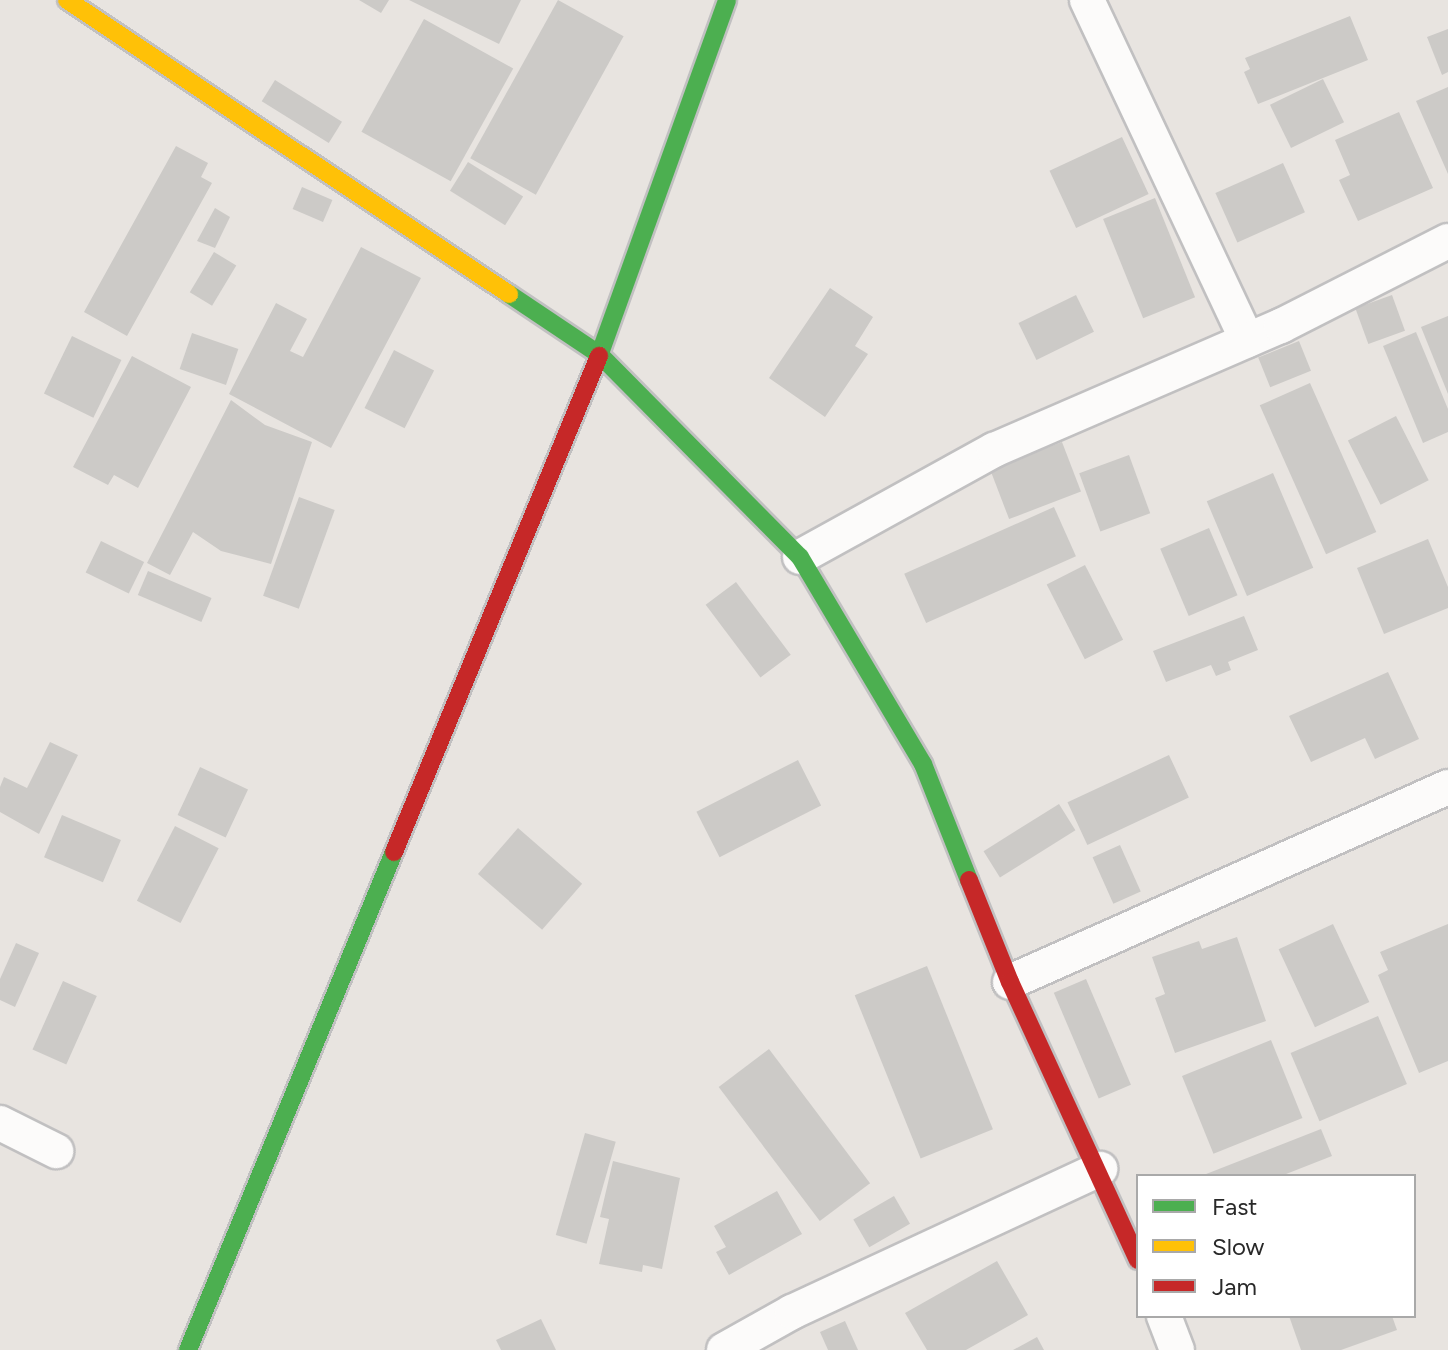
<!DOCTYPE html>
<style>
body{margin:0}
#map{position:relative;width:1448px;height:1350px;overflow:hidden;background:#e8e4e0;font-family:Figtree,sans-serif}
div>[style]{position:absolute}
.building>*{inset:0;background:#cccac7;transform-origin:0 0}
.roads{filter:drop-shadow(2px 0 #c1c0c1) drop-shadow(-2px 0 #c1c0c1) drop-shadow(0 2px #c1c0c1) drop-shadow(0 -2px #c1c0c1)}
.street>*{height:34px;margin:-17px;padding:0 17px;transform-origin:17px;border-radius:17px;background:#fcfbfa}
.fast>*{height:18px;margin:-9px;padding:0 9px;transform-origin:9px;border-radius:9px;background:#4caf50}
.slow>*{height:18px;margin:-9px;padding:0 9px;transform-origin:9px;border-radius:9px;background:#ffc107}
.jam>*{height:18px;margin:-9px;padding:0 9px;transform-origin:9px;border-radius:9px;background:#c62828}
span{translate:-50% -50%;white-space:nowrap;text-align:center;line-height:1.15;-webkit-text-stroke:8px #fff;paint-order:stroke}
.legend{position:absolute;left:1136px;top:1174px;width:280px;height:144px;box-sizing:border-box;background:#fff;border:2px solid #a9a9a9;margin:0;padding:10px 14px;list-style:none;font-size:24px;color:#292929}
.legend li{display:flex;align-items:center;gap:16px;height:40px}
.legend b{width:40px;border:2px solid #a9a9a9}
</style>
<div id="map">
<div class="building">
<div style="clip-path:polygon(359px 0,389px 0,381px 13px)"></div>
<div style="clip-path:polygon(409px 0,521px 0,499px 44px)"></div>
<div style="left:558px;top:0;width:75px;height:181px;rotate:29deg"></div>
<div style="clip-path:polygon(1350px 16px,1368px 60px,1258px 104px,1244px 72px,1250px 69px,1245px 58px)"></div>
<div style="left:424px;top:19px;width:102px;height:129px;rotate:29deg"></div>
<div style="clip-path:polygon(1448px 29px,1448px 72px,1442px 75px,1427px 37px)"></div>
<div style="left:1323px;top:79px;width:48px;height:59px;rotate:64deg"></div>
<div style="left:275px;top:80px;width:79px;height:25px;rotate:32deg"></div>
<div style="clip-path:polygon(1448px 87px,1448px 174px,1416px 101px)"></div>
<div style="clip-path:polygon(1399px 112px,1433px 188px,1358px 221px,1339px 180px,1350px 175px,1335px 140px)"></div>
<div style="left:1122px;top:137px;width:63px;height:80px;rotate:65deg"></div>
<div style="clip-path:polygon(176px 146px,208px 163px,201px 177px,212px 183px,127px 336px,84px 312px)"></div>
<div style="left:468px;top:162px;width:65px;height:34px;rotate:32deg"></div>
<div style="left:1283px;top:163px;width:54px;height:74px;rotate:66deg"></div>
<div style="left:302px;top:187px;width:33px;height:24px;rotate:23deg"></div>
<div style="left:1155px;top:198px;width:107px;height:56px;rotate:68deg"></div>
<div style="clip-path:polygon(215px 208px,230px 217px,215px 248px,197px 241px)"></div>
<div style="clip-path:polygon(361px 247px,421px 278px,331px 448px,229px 394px,276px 303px,307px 319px,290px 351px,303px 357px)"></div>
<div style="left:214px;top:252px;width:26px;height:47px;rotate:31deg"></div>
<div style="clip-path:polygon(830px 288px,873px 317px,855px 346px,868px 354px,825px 417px,769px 378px)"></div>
<div style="left:1076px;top:295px;width:41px;height:64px;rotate:64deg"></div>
<div style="left:1392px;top:295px;width:38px;height:39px;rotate:70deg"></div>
<div style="clip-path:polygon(1448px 316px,1448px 394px,1421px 327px)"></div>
<div style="clip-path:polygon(1416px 332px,1448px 409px,1448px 432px,1423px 443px,1383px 346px)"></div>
<div style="left:192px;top:333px;width:49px;height:38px;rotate:19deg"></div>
<div style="left:72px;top:336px;width:55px;height:64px;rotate:26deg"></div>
<div style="left:1299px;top:341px;width:32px;height:44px;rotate:68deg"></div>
<div style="left:394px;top:350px;width:45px;height:65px;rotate:27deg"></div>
<div style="clip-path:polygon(132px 356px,191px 387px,138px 488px,114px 475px,108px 485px,73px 467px)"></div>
<div style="left:1310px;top:383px;width:163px;height:55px;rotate:66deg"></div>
<div style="clip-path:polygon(231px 400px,265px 425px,312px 442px,271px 564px,221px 551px,193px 532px,170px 575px,147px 563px)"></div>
<div style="left:1396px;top:416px;width:72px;height:54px;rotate:63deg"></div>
<div style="left:1062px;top:442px;width:53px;height:77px;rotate:69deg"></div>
<div style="left:1129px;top:455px;width:62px;height:53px;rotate:70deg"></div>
<div style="left:1273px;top:473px;width:103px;height:72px;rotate:67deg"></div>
<div style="left:299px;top:497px;width:38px;height:105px;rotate:20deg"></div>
<div style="left:1054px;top:507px;width:54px;height:164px;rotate:66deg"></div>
<div style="left:1209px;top:528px;width:73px;height:53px;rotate:67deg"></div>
<div style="clip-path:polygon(1428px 539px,1448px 587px,1448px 608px,1384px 634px,1357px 568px)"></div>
<div style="left:101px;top:541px;width:48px;height:35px;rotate:26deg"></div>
<div style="left:1085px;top:565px;width:84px;height:43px;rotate:63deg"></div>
<div style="left:148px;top:571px;width:69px;height:26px;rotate:23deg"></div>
<div style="left:736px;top:582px;width:91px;height:38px;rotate:53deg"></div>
<div style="clip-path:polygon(1244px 616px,1258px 650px,1228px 662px,1231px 670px,1216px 676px,1211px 665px,1166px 682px,1153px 651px)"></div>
<div style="clip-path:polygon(1388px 672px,1419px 739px,1375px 759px,1365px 738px,1311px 762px,1289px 716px)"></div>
<div style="clip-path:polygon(50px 742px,78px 755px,39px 834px,0 812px,0 787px,4px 777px,27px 788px)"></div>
<div style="left:1169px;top:755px;width:47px;height:112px;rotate:65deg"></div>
<div style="left:798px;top:760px;width:51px;height:114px;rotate:63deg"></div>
<div style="left:200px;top:767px;width:53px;height:53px;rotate:25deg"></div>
<div style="left:1059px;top:804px;width:31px;height:89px;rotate:58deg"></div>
<div style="left:62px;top:815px;width:64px;height:46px;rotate:23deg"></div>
<div style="left:175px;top:826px;width:49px;height:84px;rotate:27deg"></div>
<div style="left:518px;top:828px;width:85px;height:61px;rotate:41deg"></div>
<div style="left:1120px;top:845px;width:51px;height:30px;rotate:66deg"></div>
<div style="left:1333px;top:924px;width:86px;height:60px;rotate:65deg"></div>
<div style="clip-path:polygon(1448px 924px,1448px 1061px,1419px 1073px,1378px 975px,1388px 970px,1380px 952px)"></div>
<div style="clip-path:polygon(1237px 937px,1266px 1021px,1175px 1053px,1155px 998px,1165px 994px,1152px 957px,1199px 941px,1202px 949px)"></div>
<div style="clip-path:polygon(16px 943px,39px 953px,15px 1007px,0 1000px,0 979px)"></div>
<div style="left:927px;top:966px;width:176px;height:78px;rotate:68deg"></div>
<div style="left:1086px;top:979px;width:115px;height:35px;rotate:67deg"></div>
<div style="left:63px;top:981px;width:37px;height:75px;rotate:24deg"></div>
<div style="left:1378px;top:1016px;width:74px;height:95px;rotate:67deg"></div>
<div style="left:1271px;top:1040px;width:84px;height:96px;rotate:68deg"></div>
<div style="left:769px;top:1049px;width:168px;height:63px;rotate:53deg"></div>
<div style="clip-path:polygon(1321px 1129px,1332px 1156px,1281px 1176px,1201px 1176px)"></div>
<div style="left:585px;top:1133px;width:32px;height:106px;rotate:16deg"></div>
<div style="clip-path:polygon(613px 1161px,680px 1178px,662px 1269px,643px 1265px,642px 1272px,599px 1264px,609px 1219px,600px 1217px)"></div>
<div style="clip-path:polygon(777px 1191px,802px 1234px,729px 1275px,716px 1252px,726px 1247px,714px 1226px)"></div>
<div style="left:894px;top:1196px;width:32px;height:47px;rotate:60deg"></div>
<div style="clip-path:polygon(997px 1261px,1028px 1315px,966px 1350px,927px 1350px,905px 1313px)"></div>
<div style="clip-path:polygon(1289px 1316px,1392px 1316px,1397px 1330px,1341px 1350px,1301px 1350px)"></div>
<div style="clip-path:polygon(541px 1319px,556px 1350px,501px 1350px,496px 1340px)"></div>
<div style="clip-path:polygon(845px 1321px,858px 1350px,828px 1350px,820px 1332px)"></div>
<div style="clip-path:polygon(1037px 1337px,1044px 1350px,1013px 1350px)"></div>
</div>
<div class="roads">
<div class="street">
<div style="left:1087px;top:0;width:376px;rotate:64.8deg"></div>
<div style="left:800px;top:557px;width:222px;rotate:-28.9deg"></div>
<div style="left:994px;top:450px;width:313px;rotate:-23.4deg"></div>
<div style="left:1281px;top:326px;width:187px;rotate:-27deg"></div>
<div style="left:1010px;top:982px;width:479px;rotate:-24deg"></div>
<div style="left:0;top:1123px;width:63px;rotate:26.6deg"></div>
<div style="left:1164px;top:1316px;width:36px;rotate:69deg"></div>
<div style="left:724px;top:1350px;width:78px;rotate:-29.2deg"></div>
<div style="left:792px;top:1312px;width:340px;rotate:-24.9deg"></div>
</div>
<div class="fast">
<div style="left:509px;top:294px;width:110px;rotate:33.8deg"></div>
<div style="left:600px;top:355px;width:284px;rotate:45.3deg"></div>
<div style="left:800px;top:557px;width:241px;rotate:59.3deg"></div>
<div style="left:923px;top:764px;width:125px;rotate:68.4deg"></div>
<div style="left:599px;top:356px;width:378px;rotate:-70.2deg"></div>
<div style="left:188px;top:1350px;width:539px;rotate:-67.53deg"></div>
</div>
<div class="slow">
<div style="left:67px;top:0;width:531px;rotate:33.63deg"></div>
</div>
<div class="jam">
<div style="left:394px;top:852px;width:537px;rotate:-67.54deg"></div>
<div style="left:969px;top:880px;width:110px;rotate:68.1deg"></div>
<div style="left:1010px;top:982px;width:306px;rotate:65.3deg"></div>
</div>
</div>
<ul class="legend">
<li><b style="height:10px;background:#4caf50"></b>Fast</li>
<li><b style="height:10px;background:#ffc107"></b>Slow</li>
<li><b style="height:10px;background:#c62828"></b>Jam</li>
</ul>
</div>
